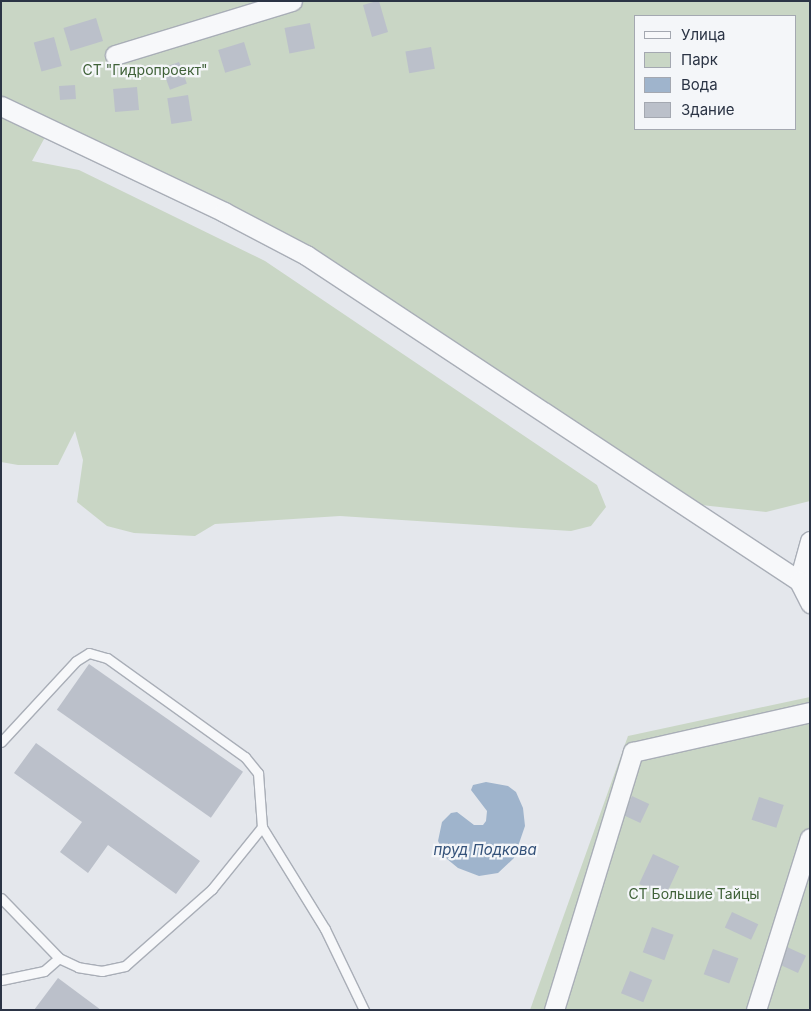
<!DOCTYPE html>
<meta charset="utf-8">
<style>
body{margin:0}
#map{position:relative;width:811px;height:1011px;overflow:hidden;background:#e4e7ec;font-family:Inter,sans-serif}
div>[style]{position:absolute}
.green>*{inset:0;background:#c9d6c5}
.water>*{inset:0;background:#9fb4cc}
.building>*{inset:0;background:#bbc0ca;transform-origin:0 0}
.roads{filter:drop-shadow(1px 0 #a9aeb7) drop-shadow(-1px 0 #a9aeb7) drop-shadow(0 1px #a9aeb7) drop-shadow(0 -1px #a9aeb7)}
.service>*{height:9px;margin:-4.5px;padding:0 4.5px;transform-origin:4.5px;border-radius:4.5px;background:#f7f8fa}
.minor>*{height:19px;margin:-9.5px;padding:0 9.5px;transform-origin:9.5px;border-radius:9.5px;background:#f7f8fa}
span{translate:-50% -50%;white-space:nowrap;text-align:center;line-height:1.15;-webkit-text-stroke:4.5px #f4f6f9;paint-order:stroke}
.park-label{font-size:14px;color:#3f6138}
.water-label{font-size:15px;color:#34527a;font-style:italic}
.frame{position:absolute;inset:0;border:2px solid #2b3445;pointer-events:none}
.legend{position:absolute;left:634px;top:15px;width:162px;height:115px;box-sizing:border-box;background:#f4f6f9;border:1px solid #a4a8b1;margin:0;padding:6px 9px;list-style:none;font-size:15px;color:#2b3445}
.legend li{display:flex;align-items:center;gap:10px;height:25px}
.legend b{width:25px;border:1px solid #a4a8b1}
</style>
<div id="map">
<div class="green">
<div style="clip-path:polygon(evenodd,1px 1px,810px 1px,810px 501px,766px 512px,701px 505px,305px 249px,50px 128px,32px 161px,79px 170px,265px 261px,597px 485px,606px 507px,591px 526px,571px 531px,340px 516px,215px 524px,195px 536px,134px 533px,107px 526px,77px 502px,83px 460px,75px 431px,58px 465px,18px 465px,1px 462px,1px 1px,635px 16px,795px 16px,795px 129px,635px 129px,635px 16px)"></div>
<div style="clip-path:polygon(810px 697px,810px 1010px,530px 1010px,628px 736px)"></div>
</div>
<div class="water">
<div style="clip-path:polygon(486px 782px,508px 786px,516px 792px,523px 808px,525px 826px,514px 858px,498px 873px,479px 876px,458px 868px,447px 859px,438px 841px,442px 822px,451px 813px,457px 812px,474px 825px,483px 825px,486px 821px,487px 811px,471px 790px,473px 785px)"></div>
</div>
<div class="building">
<div style="clip-path:polygon(377px 1px,379px 1px,388px 32px,372px 37px,363px 5px)"></div>
<div style="left:96px;top:18px;width:24px;height:34px;rotate:73deg"></div>
<div style="left:310px;top:23px;width:26px;height:26px;rotate:79deg"></div>
<div style="left:54px;top:37px;width:30px;height:21px;rotate:75deg"></div>
<div style="left:244px;top:42px;width:24px;height:27px;rotate:73deg"></div>
<div style="left:431px;top:47px;width:22px;height:26px;rotate:80deg"></div>
<div style="left:179px;top:62px;width:23px;height:18px;rotate:70deg"></div>
<div style="left:75px;top:85px;width:14px;height:16px;rotate:86deg"></div>
<div style="left:137px;top:87px;width:23px;height:24px;rotate:85deg"></div>
<div style="left:188px;top:95px;width:26px;height:21px;rotate:81deg"></div>
<div style="left:89px;top:664px;width:188px;height:56px;rotate:35deg"></div>
<div style="clip-path:polygon(36px 743px,200px 861px,176px 894px,108px 845px,88px 873px,60px 852px,82px 822px,14px 773px)"></div>
<div style="left:632px;top:796px;width:19px;height:21px;rotate:25deg"></div>
<div style="left:759px;top:797px;width:26px;height:24px;rotate:18deg"></div>
<div style="left:653px;top:854px;width:29px;height:33px;rotate:25deg"></div>
<div style="left:732px;top:912px;width:29px;height:17px;rotate:25deg"></div>
<div style="left:652px;top:927px;width:23px;height:27px;rotate:20deg"></div>
<div style="left:787px;top:947px;width:21px;height:19px;rotate:25deg"></div>
<div style="left:713px;top:949px;width:27px;height:27px;rotate:20deg"></div>
<div style="left:630px;top:971px;width:24px;height:24px;rotate:22deg"></div>
<div style="clip-path:polygon(58px 978px,101px 1010px,34px 1010px)"></div>
</div>
<div class="roads">
<div class="service">
<div style="left:1px;top:742px;width:110px;rotate:-47.2deg"></div>
<div style="left:76px;top:661px;width:15px;rotate:-32deg"></div>
<div style="left:89px;top:653px;width:19px;rotate:16deg"></div>
<div style="left:107px;top:658px;width:170px;rotate:35.7deg"></div>
<div style="left:245px;top:757px;width:21px;rotate:51deg"></div>
<div style="left:258px;top:773px;width:54px;rotate:85.8deg"></div>
<div style="left:262px;top:827px;width:80px;rotate:128.9deg"></div>
<div style="left:212px;top:889px;width:116px;rotate:138.5deg"></div>
<div style="left:125px;top:966px;width:24px;rotate:168deg"></div>
<div style="left:102px;top:971px;width:24px;rotate:-171deg"></div>
<div style="left:78px;top:967px;width:21px;rotate:-155deg"></div>
<div style="left:59px;top:958px;width:83px;rotate:-134deg"></div>
<div style="left:262px;top:827px;width:120px;rotate:58.3deg"></div>
<div style="left:325px;top:929px;width:90px;rotate:64.3deg"></div>
<div style="left:1px;top:980px;width:44px;rotate:-11.8deg"></div>
<div style="left:44px;top:971px;width:20px;rotate:-41deg"></div>
</div>
<div class="minor">
<div style="left:115px;top:55px;width:185px;rotate:-17deg"></div>
<div style="left:1px;top:106px;width:247px;rotate:25.4deg"></div>
<div style="left:224px;top:212px;width:93px;rotate:27.7deg"></div>
<div style="left:306px;top:255px;width:591px;rotate:33.47deg"></div>
<div style="left:810px;top:541px;width:41px;rotate:105.4deg"></div>
<div style="left:799px;top:581px;width:25px;rotate:63deg"></div>
<div style="left:554px;top:1010px;width:270px;rotate:-73deg"></div>
<div style="left:633px;top:752px;width:181px;rotate:-12.7deg"></div>
<div style="left:756px;top:1010px;width:180px;rotate:-72.6deg"></div>
</div>
</div>
<div class="park-label">
<span style="left:145px;top:70px">СТ "Гидропроект"</span>
<span style="left:694px;top:894px">СТ Большие Тайцы</span>
</div>
<div class="water-label">
<span style="left:485px;top:850px">пруд Подкова</span>
</div>
<div class="frame"></div>
<ul class="legend">
<li><b style="height:6px;background:#f7f8fa"></b>Улица</li>
<li><b style="height:14px;background:#c9d6c5"></b>Парк</li>
<li><b style="height:14px;background:#9fb4cc"></b>Вода</li>
<li><b style="height:14px;background:#bbc0ca"></b>Здание</li>
</ul>
</div>
